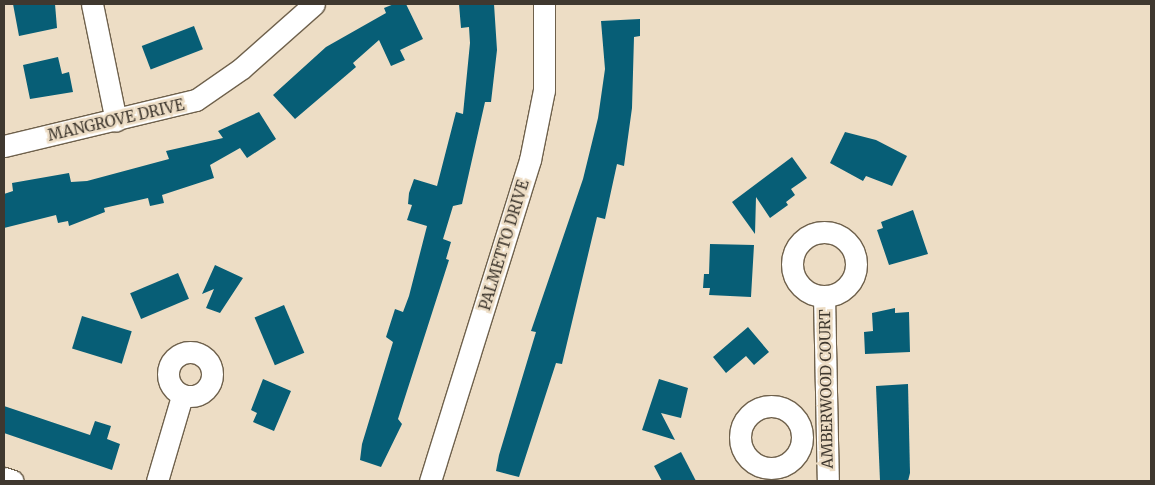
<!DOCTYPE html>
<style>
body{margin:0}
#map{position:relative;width:1155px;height:485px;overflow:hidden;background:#edddc5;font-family:Merriweather,serif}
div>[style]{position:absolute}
.building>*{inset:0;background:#075e76;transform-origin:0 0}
.roads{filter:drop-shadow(1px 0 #6f614c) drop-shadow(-1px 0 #6f614c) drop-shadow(0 1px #6f614c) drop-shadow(0 -1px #6f614c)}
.street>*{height:21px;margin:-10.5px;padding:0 10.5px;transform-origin:10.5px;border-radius:10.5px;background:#fff}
.street>.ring{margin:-10.5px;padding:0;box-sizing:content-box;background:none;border:21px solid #fff;border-radius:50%}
span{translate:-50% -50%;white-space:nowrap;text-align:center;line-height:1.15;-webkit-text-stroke:5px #edddc5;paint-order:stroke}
.street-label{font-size:15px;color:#3f382f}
.frame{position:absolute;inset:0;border:5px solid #3f382f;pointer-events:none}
</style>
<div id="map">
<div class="building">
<div style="clip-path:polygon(13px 4px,55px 4px,57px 28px,19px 36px)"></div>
<div style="clip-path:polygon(394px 4px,406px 4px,423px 39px,400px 50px,405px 60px,391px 66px,379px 40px,353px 63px,356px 67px,295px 119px,273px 95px,326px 47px,386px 13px,384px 8px)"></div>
<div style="clip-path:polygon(459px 4px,494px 4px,497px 50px,491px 102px,485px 102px,462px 204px,453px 206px,443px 239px,451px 242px,446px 259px,449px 260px,398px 419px,402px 424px,381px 467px,360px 460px,362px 444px,393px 342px,386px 337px,395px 309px,403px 312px,409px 296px,427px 226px,407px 220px,412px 205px,408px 204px,409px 193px,414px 179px,437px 186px,456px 112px,463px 114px,470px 43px,469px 27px,461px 28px)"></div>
<div style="clip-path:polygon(640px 19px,640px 36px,634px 37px,632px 108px,624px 166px,617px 164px,605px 219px,597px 217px,562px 364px,556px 363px,519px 477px,496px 471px,499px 455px,536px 332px,531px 331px,583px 179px,598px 118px,605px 69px,601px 21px)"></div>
<div style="left:194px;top:26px;width:25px;height:56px;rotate:69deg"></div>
<div style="clip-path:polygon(58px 57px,62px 74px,69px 72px,73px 92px,30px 99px,23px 65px)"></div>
<div style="clip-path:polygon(259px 112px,276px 139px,247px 158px,240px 148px,210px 165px,214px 178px,162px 195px,164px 203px,150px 206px,148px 198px,104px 208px,105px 212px,69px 226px,68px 221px,58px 223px,56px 215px,4px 228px,4px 194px,13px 191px,12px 183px,69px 173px,71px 182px,87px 181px,169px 159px,166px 151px,223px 138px,218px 131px)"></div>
<div style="clip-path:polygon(845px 132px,876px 140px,907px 156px,892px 186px,866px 176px,863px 181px,830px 163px)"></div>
<div style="clip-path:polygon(792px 157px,807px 178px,791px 189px,795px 195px,786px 202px,788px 205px,770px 218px,756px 197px,755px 234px,732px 202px)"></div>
<div style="clip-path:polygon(913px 210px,928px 254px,889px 265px,877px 230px,883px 228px,881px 222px)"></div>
<div style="clip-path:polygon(710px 244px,754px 245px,751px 297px,709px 295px,710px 288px,703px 288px,704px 274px,709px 274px)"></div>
<div style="clip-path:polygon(215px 265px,243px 278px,220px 313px,206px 308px,214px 289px,202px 294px)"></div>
<div style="left:178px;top:273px;width:28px;height:52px;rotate:67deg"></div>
<div style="left:284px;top:305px;width:52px;height:32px;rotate:67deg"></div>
<div style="clip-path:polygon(895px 308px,895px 313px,909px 312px,910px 352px,865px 354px,864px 332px,873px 331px,872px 313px)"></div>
<div style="left:82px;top:316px;width:52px;height:34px;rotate:17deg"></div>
<div style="clip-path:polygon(748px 327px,769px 352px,754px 365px,746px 356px,726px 373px,713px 357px)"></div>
<div style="clip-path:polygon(263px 379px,291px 391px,274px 431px,253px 422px,257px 413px,251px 410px)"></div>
<div style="clip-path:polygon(659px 379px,688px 388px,681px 418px,661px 413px,675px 440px,642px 430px)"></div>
<div style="clip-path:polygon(908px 384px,910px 473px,908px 481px,880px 481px,876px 386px)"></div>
<div style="clip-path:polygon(4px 406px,90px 435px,95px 421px,111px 426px,107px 439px,120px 444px,112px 470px,4px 433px)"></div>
<div style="clip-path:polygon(681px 452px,696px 481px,662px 481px,654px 466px)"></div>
</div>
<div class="roads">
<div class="street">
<div style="left:92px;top:4px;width:119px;rotate:78.4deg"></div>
<div style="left:4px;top:146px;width:197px;rotate:-13.5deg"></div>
<div style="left:196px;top:100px;width:56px;rotate:-34.8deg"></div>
<div style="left:242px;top:68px;width:96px;rotate:-41.6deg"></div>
<div class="ring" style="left:792px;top:232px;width:43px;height:43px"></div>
<div style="left:824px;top:296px;width:185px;rotate:88.8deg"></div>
<div class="ring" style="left:168px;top:352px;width:23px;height:23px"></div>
<div class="ring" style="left:740px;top:406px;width:41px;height:41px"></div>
<div style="left:4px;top:478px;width:9px;rotate:18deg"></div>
<div style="left:157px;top:481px;width:89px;rotate:-73.6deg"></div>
<div style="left:430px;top:481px;width:336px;rotate:-72.7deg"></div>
<div style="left:530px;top:160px;width:71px;rotate:-78.7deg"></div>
<div style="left:544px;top:90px;width:86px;rotate:-90deg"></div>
</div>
</div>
<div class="street-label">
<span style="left:116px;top:120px;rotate:-13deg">MANGROVE DRIVE</span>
<span style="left:504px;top:245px;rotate:-73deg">PALMETTO DRIVE</span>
<span style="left:826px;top:389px;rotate:-91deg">AMBERWOOD COURT</span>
</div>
<div class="frame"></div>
</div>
